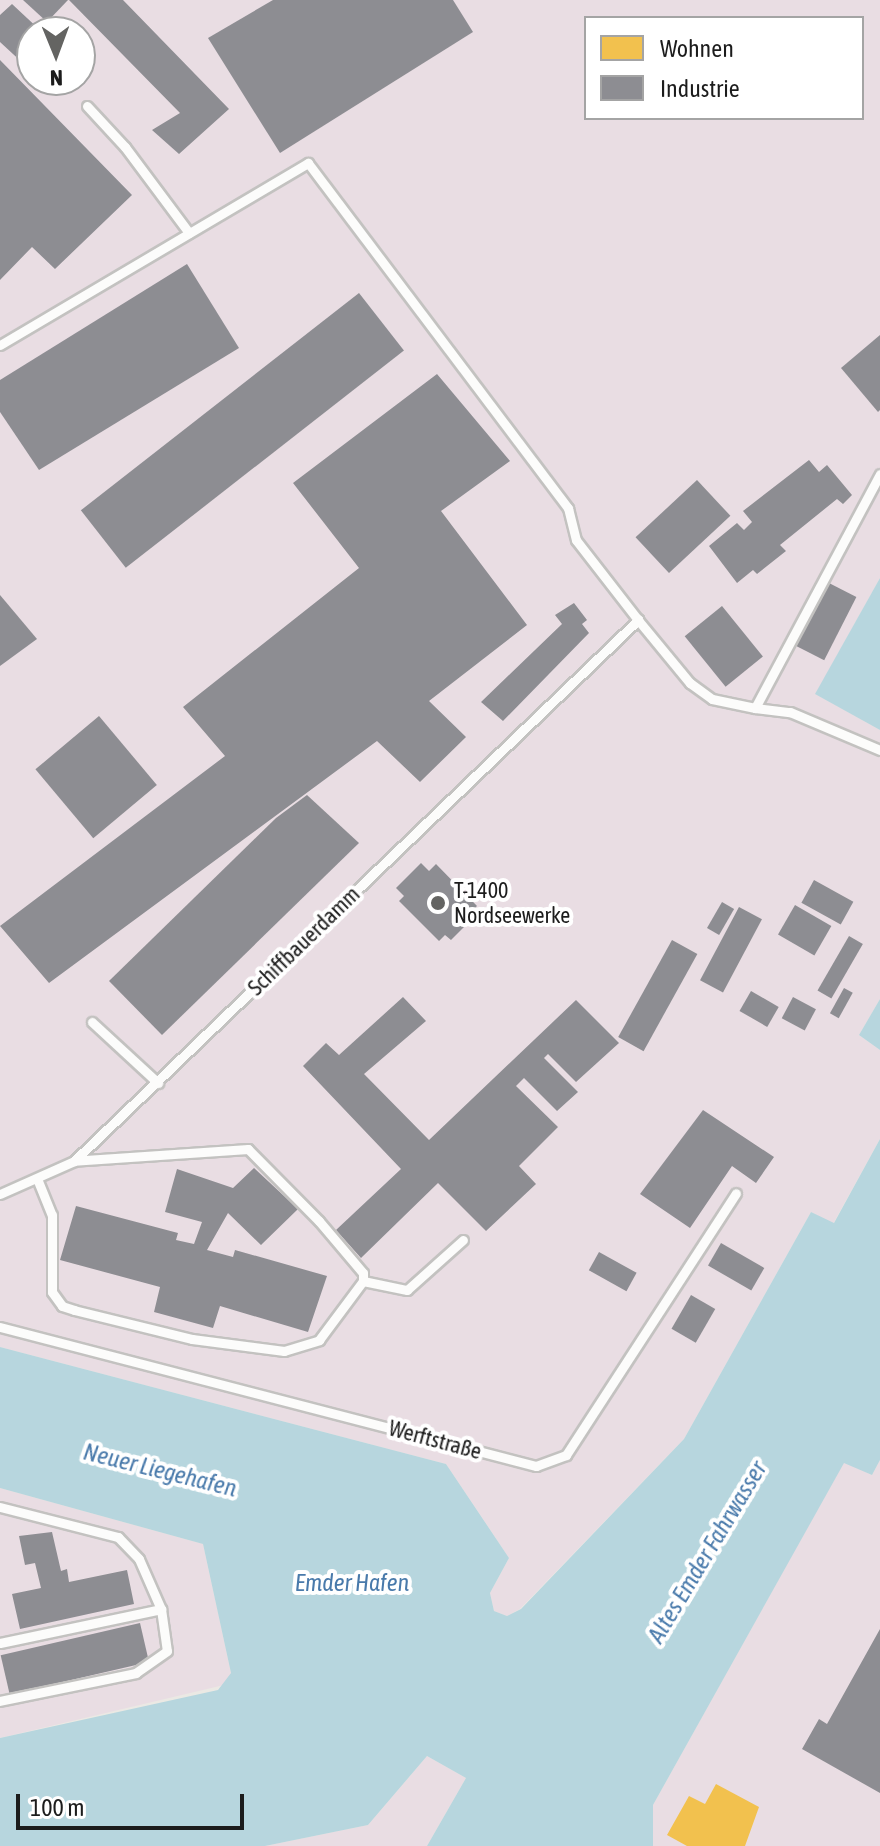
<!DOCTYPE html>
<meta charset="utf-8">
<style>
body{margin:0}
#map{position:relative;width:880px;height:1846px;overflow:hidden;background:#ebe9e4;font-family:"Asap Condensed",sans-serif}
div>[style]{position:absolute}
.industrial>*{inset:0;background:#e9dde3}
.water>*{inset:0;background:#b7d6de}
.homes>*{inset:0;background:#f2c14e}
.industry>*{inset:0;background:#8d8d92;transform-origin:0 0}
.roads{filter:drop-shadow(2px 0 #c3c2c0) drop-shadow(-2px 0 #c3c2c0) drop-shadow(0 2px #c3c2c0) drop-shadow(0 -2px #c3c2c0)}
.service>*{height:9px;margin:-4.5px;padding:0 4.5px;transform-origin:4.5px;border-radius:4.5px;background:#fcfcfb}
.dots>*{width:22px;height:22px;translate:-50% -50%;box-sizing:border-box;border:4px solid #fff;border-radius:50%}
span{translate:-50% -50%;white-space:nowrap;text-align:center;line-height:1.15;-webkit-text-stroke:8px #fff;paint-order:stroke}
.poi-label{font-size:22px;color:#1c1c1c}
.left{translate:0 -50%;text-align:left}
.street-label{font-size:22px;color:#1c1c1c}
.water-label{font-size:24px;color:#497aab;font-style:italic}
.legend{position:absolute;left:584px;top:16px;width:280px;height:104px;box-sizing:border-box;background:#fff;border:2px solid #a4a4a4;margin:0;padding:10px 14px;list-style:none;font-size:24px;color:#1c1c1c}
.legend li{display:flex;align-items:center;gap:16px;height:40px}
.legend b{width:40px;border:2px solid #a4a4a4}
.north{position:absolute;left:16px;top:16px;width:80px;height:80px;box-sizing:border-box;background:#fff;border:2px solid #a4a4a4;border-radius:50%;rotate:179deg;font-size:22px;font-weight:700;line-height:32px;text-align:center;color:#1c1c1c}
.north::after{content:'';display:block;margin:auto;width:28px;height:36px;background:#646462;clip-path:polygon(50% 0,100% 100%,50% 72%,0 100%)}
.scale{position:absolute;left:16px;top:1794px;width:228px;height:36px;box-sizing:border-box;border:4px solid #1c1c1c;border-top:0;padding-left:10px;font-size:24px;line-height:28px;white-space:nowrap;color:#1c1c1c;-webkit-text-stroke:6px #fff;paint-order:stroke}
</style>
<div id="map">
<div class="industrial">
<div style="clip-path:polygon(evenodd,0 0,880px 0,880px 578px,816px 694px,880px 730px,880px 999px,859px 1035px,880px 1050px,880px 1139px,833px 1224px,811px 1212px,684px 1439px,520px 1609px,507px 1616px,494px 1611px,490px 1593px,509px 1558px,446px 1464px,0 1347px,0 0,586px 18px,862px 18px,862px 118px,586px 118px,586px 18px,0 0,32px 32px,80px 32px,80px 80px,32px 80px,32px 32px)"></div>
<div style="clip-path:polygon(880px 1460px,880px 1846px,653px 1846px,653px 1805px,844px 1462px,872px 1475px)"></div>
<div style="clip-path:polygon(0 1488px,203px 1544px,231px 1673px,224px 1685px,0 1738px)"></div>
<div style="clip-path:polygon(427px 1756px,466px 1778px,427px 1846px,265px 1846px,368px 1825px)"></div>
</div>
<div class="water">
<div style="clip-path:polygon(880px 578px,880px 730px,815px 694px)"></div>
<div style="clip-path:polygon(880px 999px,880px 1050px,859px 1035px)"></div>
<div style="clip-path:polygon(880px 1139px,880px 1460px,872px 1475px,844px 1463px,653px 1805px,653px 1846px,427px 1846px,466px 1778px,427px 1756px,368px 1825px,265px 1846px,0 1846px,0 1738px,218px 1690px,231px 1673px,203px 1544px,0 1488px,0 1347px,446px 1464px,509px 1558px,490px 1593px,494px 1611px,507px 1616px,521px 1609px,684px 1439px,811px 1212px,834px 1223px)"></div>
</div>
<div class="homes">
<div style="clip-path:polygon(716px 1784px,759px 1807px,745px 1846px,687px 1846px,667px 1835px,689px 1796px,705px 1804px)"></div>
</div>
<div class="industry">
<div style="clip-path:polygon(23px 0,68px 0,47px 22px)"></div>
<div style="clip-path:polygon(69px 0,123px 0,229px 109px,179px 154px,152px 130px,180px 113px)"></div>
<div style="clip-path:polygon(273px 0,453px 0,473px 32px,280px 153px,208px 38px)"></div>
<div style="clip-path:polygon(12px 4px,42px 32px,32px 32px,32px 60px,26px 66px,0 42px,0 15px)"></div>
<div style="clip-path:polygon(0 60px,132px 195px,55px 269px,32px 247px,0 280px)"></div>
<div style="clip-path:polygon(187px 264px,239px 348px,39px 470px,0 412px,0 380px)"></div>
<div style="left:359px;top:293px;width:73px;height:353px;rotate:52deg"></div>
<div style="clip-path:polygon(880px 335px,880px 410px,878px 412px,841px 368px)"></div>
<div style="clip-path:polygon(437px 374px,510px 461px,441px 511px,527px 625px,429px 701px,466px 737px,420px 782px,377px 741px,49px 983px,0 926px,225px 756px,183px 707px,359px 568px,293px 483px)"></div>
<div style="clip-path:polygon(809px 460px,819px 472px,827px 465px,852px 495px,843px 504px,837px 499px,780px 545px,786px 551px,757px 574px,753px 570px,737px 583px,709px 546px,737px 523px,744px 530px,752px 522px,743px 511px)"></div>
<div style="left:697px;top:480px;width:49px;height:84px;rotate:47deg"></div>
<div style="left:827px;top:582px;width:33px;height:71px;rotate:27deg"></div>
<div style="clip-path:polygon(0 595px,37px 639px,0 666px)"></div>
<div style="clip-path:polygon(574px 603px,587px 620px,582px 624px,589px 633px,503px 721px,481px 702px,562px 624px,555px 615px)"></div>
<div style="left:722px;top:606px;width:65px;height:48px;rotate:51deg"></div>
<div style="left:99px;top:716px;width:90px;height:83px;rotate:50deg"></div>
<div style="clip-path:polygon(307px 795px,359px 843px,162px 1035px,109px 981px,276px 818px)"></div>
<div style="clip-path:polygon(421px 863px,429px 871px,436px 864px,477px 906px,472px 911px,476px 915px,451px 940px,445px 935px,439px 941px,399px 901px,404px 896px,396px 888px)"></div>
<div style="left:814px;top:880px;width:45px;height:26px;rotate:29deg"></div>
<div style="left:722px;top:902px;width:14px;height:30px;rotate:30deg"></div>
<div style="left:795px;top:905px;width:42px;height:34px;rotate:30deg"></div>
<div style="left:739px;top:907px;width:26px;height:83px;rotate:28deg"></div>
<div style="left:849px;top:936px;width:16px;height:63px;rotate:30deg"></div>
<div style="left:672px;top:940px;width:29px;height:111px;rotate:29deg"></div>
<div style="left:844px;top:988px;width:10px;height:29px;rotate:29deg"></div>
<div style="left:751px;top:991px;width:32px;height:23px;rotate:30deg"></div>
<div style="clip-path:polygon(403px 997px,426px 1021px,364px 1074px,429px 1140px,576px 1000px,619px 1043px,576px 1082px,548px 1054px,544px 1058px,578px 1092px,557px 1111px,524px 1078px,516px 1086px,558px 1127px,519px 1166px,536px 1184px,486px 1231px,438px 1183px,361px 1258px,336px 1230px,401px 1169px,303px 1066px,326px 1043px,339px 1055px)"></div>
<div style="left:793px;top:997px;width:26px;height:24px;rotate:28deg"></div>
<div style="clip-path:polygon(703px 1110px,774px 1157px,756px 1183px,732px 1166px,690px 1228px,640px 1194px)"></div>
<div style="clip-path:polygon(254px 1168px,298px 1209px,261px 1245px,228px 1213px,207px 1250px,233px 1257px,235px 1250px,327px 1276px,308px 1332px,220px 1306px,213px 1328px,154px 1312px,160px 1287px,60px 1260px,76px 1206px,178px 1233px,176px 1240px,194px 1244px,202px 1222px,165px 1212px,177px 1169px,233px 1188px)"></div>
<div style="left:721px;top:1243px;width:50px;height:26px;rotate:30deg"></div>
<div style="left:599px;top:1252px;width:43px;height:21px;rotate:29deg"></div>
<div style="left:691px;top:1295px;width:28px;height:39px;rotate:30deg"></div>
<div style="clip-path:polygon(52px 1532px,61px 1571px,67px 1569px,69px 1582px,127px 1570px,134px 1604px,20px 1629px,12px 1594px,41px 1588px,35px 1563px,25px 1565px,19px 1536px)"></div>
<div style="left:140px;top:1623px;width:40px;height:143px;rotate:77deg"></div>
<div style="clip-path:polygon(880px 1629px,880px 1793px,802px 1749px,819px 1719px,827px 1724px)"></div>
</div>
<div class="roads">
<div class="service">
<div style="left:87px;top:106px;width:56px;rotate:47.2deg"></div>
<div style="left:125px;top:147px;width:107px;rotate:53.3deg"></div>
<div style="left:0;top:345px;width:358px;rotate:-30.6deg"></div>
<div style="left:308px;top:163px;width:432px;rotate:53deg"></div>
<div style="left:568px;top:508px;width:33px;rotate:76deg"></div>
<div style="left:576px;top:540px;width:101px;rotate:52.2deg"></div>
<div style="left:755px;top:708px;width:35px;rotate:7deg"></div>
<div style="left:790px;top:712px;width:98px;rotate:22.9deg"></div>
<div style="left:92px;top:1022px;width:90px;rotate:42.7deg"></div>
<div style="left:38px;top:1181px;width:37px;rotate:68deg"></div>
<div style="left:52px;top:1215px;width:77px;rotate:90deg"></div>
<div style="left:52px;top:1292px;width:17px;rotate:54deg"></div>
<div style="left:62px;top:1306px;width:13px;rotate:18deg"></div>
<div style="left:74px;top:1310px;width:122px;rotate:13.8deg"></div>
<div style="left:192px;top:1339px;width:93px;rotate:7.4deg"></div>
<div style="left:284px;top:1351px;width:37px;rotate:-17deg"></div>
<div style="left:319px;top:1340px;width:74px;rotate:-53.3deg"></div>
<div style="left:363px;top:1281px;width:8px;rotate:-90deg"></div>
<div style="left:363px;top:1273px;width:68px;rotate:-130.2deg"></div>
<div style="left:319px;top:1221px;width:101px;rotate:-134.6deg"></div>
<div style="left:248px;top:1149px;width:174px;rotate:176.1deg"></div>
<div style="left:0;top:1194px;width:81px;rotate:-24deg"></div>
<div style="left:74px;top:1161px;width:782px;rotate:-43.81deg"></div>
<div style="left:638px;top:620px;width:82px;rotate:50.5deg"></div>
<div style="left:690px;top:683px;width:27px;rotate:36deg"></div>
<div style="left:712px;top:699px;width:44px;rotate:11.8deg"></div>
<div style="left:755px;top:708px;width:265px;rotate:-61.9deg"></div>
<div style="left:363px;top:1281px;width:45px;rotate:11.6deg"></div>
<div style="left:407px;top:1290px;width:75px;rotate:-41.8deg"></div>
<div style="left:0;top:1327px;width:554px;rotate:14.54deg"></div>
<div style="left:536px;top:1466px;width:32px;rotate:-20deg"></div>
<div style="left:566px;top:1455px;width:312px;rotate:-57deg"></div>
<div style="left:0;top:1507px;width:122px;rotate:14.3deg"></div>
<div style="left:118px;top:1537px;width:30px;rotate:46deg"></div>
<div style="left:139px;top:1559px;width:55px;rotate:66.3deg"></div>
<div style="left:161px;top:1609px;width:42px;rotate:81.9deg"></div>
<div style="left:167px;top:1651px;width:38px;rotate:145deg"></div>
<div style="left:136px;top:1673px;width:139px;rotate:168.4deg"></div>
<div style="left:0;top:1643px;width:165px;rotate:-11.9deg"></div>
</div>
</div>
<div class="dots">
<div style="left:438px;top:903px;background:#646462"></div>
</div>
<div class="poi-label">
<span class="left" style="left:454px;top:903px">T-1400<br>Nordseewerke</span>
</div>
<div class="street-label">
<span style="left:304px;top:941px;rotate:-44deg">Schiffbauerdamm</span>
<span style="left:435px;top:1440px;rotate:15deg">Werftstraße</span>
</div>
<div class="water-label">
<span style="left:160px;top:1470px;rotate:14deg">Neuer Liegehafen</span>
<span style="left:707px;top:1552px;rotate:-59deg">Altes Emder Fahrwasser</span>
<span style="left:352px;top:1583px">Emder Hafen</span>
</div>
<ul class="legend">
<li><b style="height:22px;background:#f2c14e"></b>Wohnen</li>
<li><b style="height:22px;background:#8d8d92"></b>Industrie</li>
</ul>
<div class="north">N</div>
<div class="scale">100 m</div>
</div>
